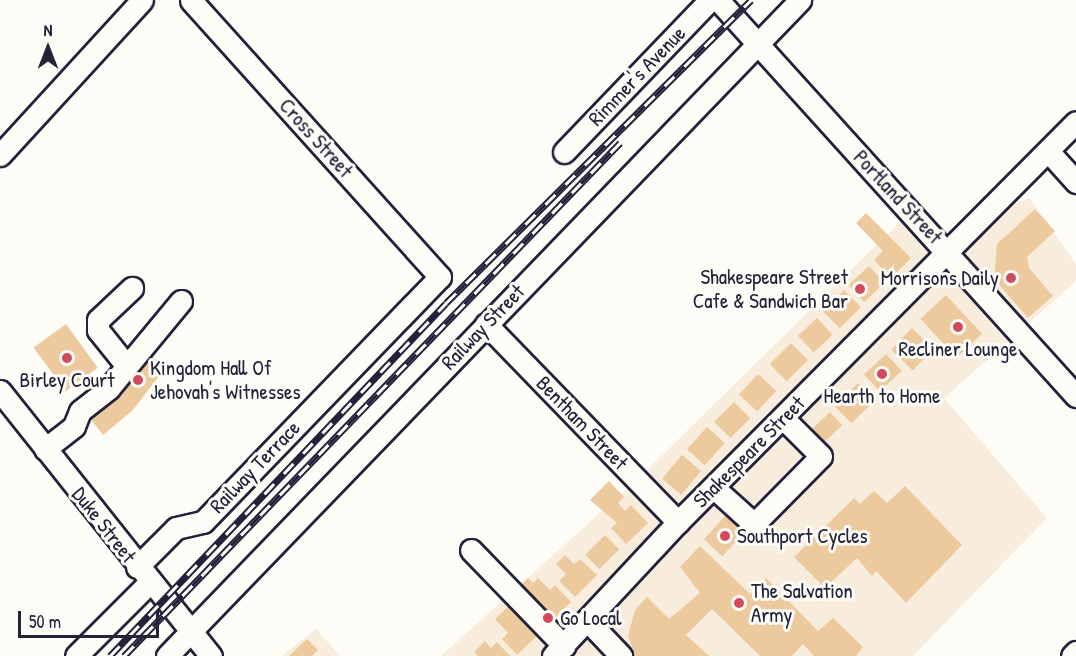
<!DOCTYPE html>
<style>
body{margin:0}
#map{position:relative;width:1076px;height:656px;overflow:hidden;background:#fdfcf7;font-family:"Patrick Hand",sans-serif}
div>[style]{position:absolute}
.built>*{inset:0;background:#f8eddc}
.building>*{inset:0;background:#edca9e;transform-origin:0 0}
.roads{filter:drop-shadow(2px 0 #22223b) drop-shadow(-2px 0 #22223b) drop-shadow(0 2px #22223b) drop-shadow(0 -2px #22223b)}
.minor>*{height:21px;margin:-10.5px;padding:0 10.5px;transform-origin:10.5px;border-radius:10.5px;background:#fdfcf7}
.rail>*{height:7px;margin-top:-3.5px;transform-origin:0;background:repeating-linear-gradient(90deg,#fdfcf7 0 14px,#22223b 0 28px);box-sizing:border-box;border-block:2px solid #22223b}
.dots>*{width:16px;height:16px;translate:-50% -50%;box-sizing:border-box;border:3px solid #fdfcf7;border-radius:50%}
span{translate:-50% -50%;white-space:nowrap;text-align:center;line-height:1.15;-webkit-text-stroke:6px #fdfcf7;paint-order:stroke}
.street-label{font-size:21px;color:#22223b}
.poi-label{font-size:21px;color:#22223b}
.right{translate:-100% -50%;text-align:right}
.left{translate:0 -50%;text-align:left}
.north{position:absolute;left:18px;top:18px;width:60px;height:60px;-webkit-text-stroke:4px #fdfcf7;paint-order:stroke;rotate:0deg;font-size:16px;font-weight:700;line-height:24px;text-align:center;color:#22223b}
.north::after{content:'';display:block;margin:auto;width:21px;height:27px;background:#22223b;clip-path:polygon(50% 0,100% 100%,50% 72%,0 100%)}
.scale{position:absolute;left:18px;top:611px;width:141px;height:27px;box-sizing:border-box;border:3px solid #22223b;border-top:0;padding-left:8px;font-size:18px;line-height:21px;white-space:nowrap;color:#22223b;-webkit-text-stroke:4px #fdfcf7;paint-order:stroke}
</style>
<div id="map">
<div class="built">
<div style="clip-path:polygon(1029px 198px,1076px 264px,1076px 281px,944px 398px,1047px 518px,913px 656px,571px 656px,690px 523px,789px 424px,771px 409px,685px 502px,553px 656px,441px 656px,643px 474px,904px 218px,947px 231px)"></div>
<div style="clip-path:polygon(316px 629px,340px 656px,281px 656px)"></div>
</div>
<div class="building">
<div style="clip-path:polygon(1035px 209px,1055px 231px,1027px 257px,1029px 268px,1053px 296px,1028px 318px,994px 279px,997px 244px)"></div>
<div style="clip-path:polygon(866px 213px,911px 258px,891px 278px,874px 260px,883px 251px,856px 223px)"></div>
<div style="left:869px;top:266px;width:23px;height:28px;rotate:47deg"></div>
<div style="left:844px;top:290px;width:24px;height:30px;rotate:45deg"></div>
<div style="left:946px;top:295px;width:53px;height:35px;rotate:47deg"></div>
<div style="left:817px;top:318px;width:23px;height:26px;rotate:47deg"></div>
<div style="left:66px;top:324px;width:54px;height:40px;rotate:54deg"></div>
<div style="left:912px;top:328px;width:30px;height:30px;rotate:44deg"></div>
<div style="left:791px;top:343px;width:24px;height:30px;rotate:45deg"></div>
<div style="clip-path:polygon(144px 350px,166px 367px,133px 410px,103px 435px,86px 413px)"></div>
<div style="left:886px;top:354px;width:23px;height:30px;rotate:47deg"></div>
<div style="left:758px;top:374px;width:25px;height:28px;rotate:43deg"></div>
<div style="left:858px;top:383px;width:24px;height:33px;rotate:45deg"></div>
<div style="left:734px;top:402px;width:23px;height:28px;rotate:45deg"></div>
<div style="left:830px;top:412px;width:18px;height:27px;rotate:47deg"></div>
<div style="left:707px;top:427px;width:24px;height:30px;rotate:42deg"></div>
<div style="left:682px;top:455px;width:25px;height:31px;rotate:40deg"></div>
<div style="clip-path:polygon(609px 481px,624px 497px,618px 503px,625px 511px,631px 505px,648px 523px,626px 544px,611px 528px,617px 523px,590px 500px)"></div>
<div style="clip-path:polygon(905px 486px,962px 545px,906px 603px,876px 571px,872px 576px,857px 558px,825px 588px,794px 557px,854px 498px,860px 504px,874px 491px,887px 503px)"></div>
<div style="left:726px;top:515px;width:25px;height:33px;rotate:42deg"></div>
<div style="left:605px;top:535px;width:20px;height:28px;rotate:45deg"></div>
<div style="clip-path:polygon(700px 546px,750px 594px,766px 578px,818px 631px,833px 618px,863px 647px,856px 656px,814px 656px,803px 644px,792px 656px,760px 656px,712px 609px,686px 635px,709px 656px,636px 656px,628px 636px,635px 610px,647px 597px,669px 619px,700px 593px,680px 567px)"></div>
<div style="clip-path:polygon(565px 555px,574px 564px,580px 559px,597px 575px,575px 597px,559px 581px,566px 574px,556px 564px)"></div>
<div style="clip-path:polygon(528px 578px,533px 583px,538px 578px,550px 590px,555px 585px,571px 602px,550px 623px,516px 590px)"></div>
<div style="clip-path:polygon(513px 602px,541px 632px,517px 655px,502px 639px,508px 633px,495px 619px)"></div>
<div style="clip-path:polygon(307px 639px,318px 650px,312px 656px,289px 656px)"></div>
<div style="clip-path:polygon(485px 641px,491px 648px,497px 642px,510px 656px,478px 656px,474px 652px)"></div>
</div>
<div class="roads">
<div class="minor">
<div style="left:718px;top:0;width:534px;rotate:47.89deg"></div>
<div style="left:1048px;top:151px;width:42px;rotate:47.9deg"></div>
<div style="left:564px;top:152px;width:211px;rotate:-46.2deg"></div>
<div style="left:0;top:155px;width:210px;rotate:-47.5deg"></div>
<div style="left:486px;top:324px;width:276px;rotate:45.9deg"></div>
<div style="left:126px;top:365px;width:45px;rotate:-128.7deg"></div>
<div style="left:98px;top:330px;width:10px;rotate:-90deg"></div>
<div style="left:98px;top:320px;width:47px;rotate:-43.3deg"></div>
<div style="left:0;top:391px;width:339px;rotate:51.5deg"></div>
<div style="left:45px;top:449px;width:37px;rotate:-38deg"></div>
<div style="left:74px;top:426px;width:16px;rotate:-68deg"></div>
<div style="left:80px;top:411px;width:37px;rotate:-38deg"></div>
<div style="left:109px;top:388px;width:113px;rotate:-50.4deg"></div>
<div style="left:713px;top:487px;width:55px;rotate:42.1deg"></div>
<div style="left:754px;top:524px;width:95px;rotate:-45.4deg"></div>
<div style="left:821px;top:456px;width:54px;rotate:-135deg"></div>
<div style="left:471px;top:550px;width:134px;rotate:45.9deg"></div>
<div style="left:137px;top:567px;width:55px;rotate:-45deg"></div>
<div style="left:176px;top:528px;width:28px;rotate:-13deg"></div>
<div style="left:203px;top:522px;width:341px;rotate:-46deg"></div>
<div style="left:440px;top:277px;width:372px;rotate:-132deg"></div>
<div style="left:587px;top:620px;width:50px;rotate:46.6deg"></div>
<div style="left:76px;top:656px;width:105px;rotate:-45deg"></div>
<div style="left:167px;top:656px;width:912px;rotate:-46.02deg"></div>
<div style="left:553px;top:656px;width:183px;rotate:-47deg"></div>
<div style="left:678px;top:522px;width:564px;rotate:-45.14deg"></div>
<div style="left:1072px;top:656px;width:6px;rotate:-45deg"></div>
</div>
</div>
<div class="rail">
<div style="left:110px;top:656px;width:487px;rotate:-46.4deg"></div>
<div style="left:446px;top:303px;width:430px;rotate:-44.8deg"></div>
<div style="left:124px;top:656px;width:714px;rotate:-45.97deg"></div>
</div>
<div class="dots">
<div style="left:1011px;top:278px;background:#d1495b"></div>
<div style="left:860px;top:289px;background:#d1495b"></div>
<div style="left:958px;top:327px;background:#d1495b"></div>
<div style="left:67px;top:358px;background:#d1495b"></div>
<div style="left:882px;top:374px;background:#d1495b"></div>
<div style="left:138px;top:380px;background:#d1495b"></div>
<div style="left:725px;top:536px;background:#d1495b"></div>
<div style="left:739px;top:603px;background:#d1495b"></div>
<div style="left:548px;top:618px;background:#d1495b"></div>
</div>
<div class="street-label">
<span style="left:637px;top:76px;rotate:-46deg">Rimmer's Avenue</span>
<span style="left:316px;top:138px;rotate:48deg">Cross Street</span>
<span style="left:898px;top:197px;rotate:47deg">Portland Street</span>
<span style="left:483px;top:327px;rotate:-46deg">Railway Street</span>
<span style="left:582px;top:423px;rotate:46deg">Bentham Street</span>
<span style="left:749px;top:452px;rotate:-45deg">Shakespeare Street</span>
<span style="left:255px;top:467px;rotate:-46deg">Railway Terrace</span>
<span style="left:104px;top:525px;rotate:52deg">Duke Street</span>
</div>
<div class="poi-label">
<span class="right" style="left:848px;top:289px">Shakespeare Street<br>Cafe &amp; Sandwich Bar</span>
<span class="right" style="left:999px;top:278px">Morrisons Daily</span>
<span style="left:958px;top:349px">Recliner Lounge</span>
<span class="left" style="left:150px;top:380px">Kingdom Hall Of<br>Jehovah's Witnesses</span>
<span style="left:67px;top:380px">Birley Court</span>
<span style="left:882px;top:396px">Hearth to Home</span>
<span class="left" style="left:737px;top:536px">Southport Cycles</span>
<span class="left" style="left:751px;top:603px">The Salvation<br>Army</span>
<span class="left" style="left:560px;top:618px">Go Local</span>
</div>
<div class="north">N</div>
<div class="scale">50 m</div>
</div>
